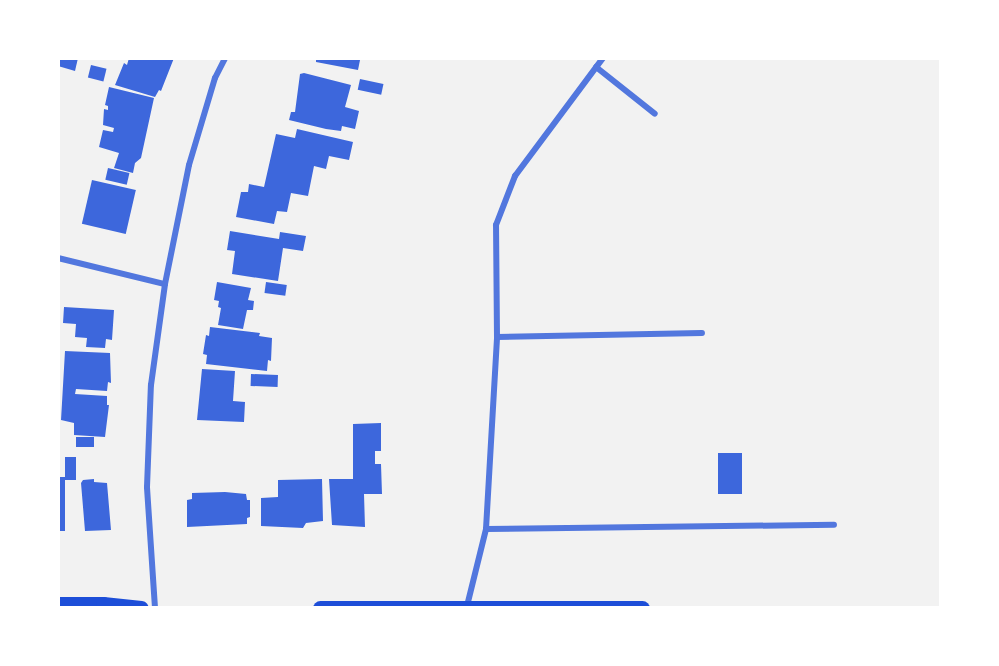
<!DOCTYPE html>
<style>
body{margin:0}
#map{position:relative;width:999px;height:666px;overflow:hidden;background:#f2f2f2;font-family:"Source Serif 4",serif}
div>[style]{position:absolute}
.building>*{inset:0;background:#3d67dc;transform-origin:0 0}
.minor>*{height:6px;margin:-3px;padding:0 3px;transform-origin:3px;border-radius:3px;background:#5277de}
.primary>*{height:15px;margin:-7.5px;padding:0 7.5px;transform-origin:7.5px;border-radius:7.5px;background:#1d4ed8}
span{translate:-50% -50%;white-space:nowrap;text-align:center;line-height:1.15;-webkit-text-stroke:4.5px #fff;paint-order:stroke}
.frame{position:absolute;inset:0;border:60px solid #fff;pointer-events:none}
</style>
<div id="map">
<div class="building">
<div style="clip-path:polygon(58px 58px,78px 58px,75px 71px,58px 66px)"></div>
<div style="clip-path:polygon(129px 58px,174px 58px,161px 91px,159px 90px,155px 97px,115px 85px,124px 63px,127px 65px)"></div>
<div style="clip-path:polygon(316px 58px,355px 58px,360px 60px,358px 70px,316px 62px)"></div>
<div style="left:91px;top:65px;width:16px;height:13px;rotate:14deg"></div>
<div style="clip-path:polygon(304px 73px,351px 85px,345px 107px,359px 111px,355px 129px,342px 126px,341px 131px,326px 129px,289px 120px,291px 112px,295px 112px,300px 74px)"></div>
<div style="left:360px;top:79px;width:24px;height:11px;rotate:12deg"></div>
<div style="clip-path:polygon(109px 87px,154px 98px,141px 158px,135px 163px,133px 173px,114px 168px,119px 153px,99px 147px,103px 130px,113px 132px,114px 128px,103px 125px,104px 109px,108px 110px,108px 106px,105px 105px)"></div>
<div style="clip-path:polygon(297px 129px,353px 142px,349px 160px,329px 156px,326px 169px,314px 166px,308px 196px,291px 193px,287px 212px,277px 211px,274px 224px,236px 217px,241px 192px,248px 192px,249px 184px,264px 187px,276px 134px,295px 138px)"></div>
<div style="left:108px;top:168px;width:22px;height:12px;rotate:13deg"></div>
<div style="left:92px;top:180px;width:45px;height:45px;rotate:13deg"></div>
<div style="clip-path:polygon(230px 231px,279px 239px,280px 232px,306px 236px,303px 251px,283px 248px,278px 281px,232px 274px,235px 251px,227px 250px)"></div>
<div style="clip-path:polygon(217px 282px,251px 288px,248px 300px,254px 301px,253px 310px,247px 310px,243px 329px,218px 325px,221px 308px,218px 307px,219px 301px,214px 300px)"></div>
<div style="left:266px;top:282px;width:21px;height:11px;rotate:8deg"></div>
<div style="clip-path:polygon(64px 307px,114px 310px,112px 340px,106px 339px,105px 348px,86px 347px,87px 338px,75px 337px,76px 324px,63px 323px)"></div>
<div style="clip-path:polygon(210px 327px,260px 333px,259px 336px,272px 338px,271px 361px,268px 360px,267px 371px,206px 364px,207px 355px,203px 354px,206px 335px,209px 336px)"></div>
<div style="clip-path:polygon(65px 351px,110px 353px,111px 383px,108px 382px,107px 391px,76px 389px,75px 394px,107px 396px,107px 405px,109px 405px,105px 437px,74px 435px,74px 423px,61px 420px)"></div>
<div style="clip-path:polygon(202px 369px,235px 371px,233px 401px,245px 402px,244px 422px,197px 420px)"></div>
<div style="left:251px;top:374px;width:27px;height:12px;rotate:2deg"></div>
<div style="clip-path:polygon(381px 423px,381px 451px,375px 451px,375px 464px,381px 464px,382px 494px,364px 494px,365px 527px,332px 525px,329px 479px,353px 479px,353px 424px)"></div>
<div style="left:76px;top:437px;width:18px;height:10px"></div>
<div style="left:718px;top:453px;width:24px;height:41px"></div>
<div style="left:65px;top:457px;width:11px;height:23px"></div>
<div style="left:58px;top:477px;width:7px;height:54px"></div>
<div style="clip-path:polygon(94px 479px,94px 482px,107px 483px,111px 530px,85px 531px,81px 483px,83px 480px)"></div>
<div style="clip-path:polygon(322px 479px,323px 521px,306px 523px,303px 528px,261px 526px,261px 498px,278px 497px,278px 480px)"></div>
<div style="clip-path:polygon(225px 492px,246px 494px,247px 500px,250px 500px,250px 517px,247px 518px,247px 524px,187px 527px,187px 500px,192px 499px,192px 493px)"></div>
</div>
<div class="minor">
<div style="left:596px;top:67px;width:75px;rotate:38.5deg"></div>
<div style="left:58px;top:258px;width:110px;rotate:13.7deg"></div>
<div style="left:497px;top:337px;width:205px;rotate:-1.1deg"></div>
<div style="left:486px;top:529px;width:348px;rotate:-0.7deg"></div>
<div style="left:467px;top:606px;width:79px;rotate:-76.1deg"></div>
<div style="left:486px;top:529px;width:192px;rotate:-86.7deg"></div>
<div style="left:497px;top:337px;width:112px;rotate:-90.5deg"></div>
<div style="left:496px;top:225px;width:53px;rotate:-68.8deg"></div>
<div style="left:515px;top:176px;width:147px;rotate:-53.3deg"></div>
<div style="left:155px;top:608px;width:121px;rotate:-93.8deg"></div>
<div style="left:147px;top:487px;width:102px;rotate:-87.8deg"></div>
<div style="left:151px;top:385px;width:102px;rotate:-82.1deg"></div>
<div style="left:165px;top:284px;width:121px;rotate:-78.6deg"></div>
<div style="left:189px;top:165px;width:91px;rotate:-73.4deg"></div>
<div style="left:215px;top:78px;width:22px;rotate:-63deg"></div>
</div>
<div class="primary">
<div style="left:58px;top:604px;width:45px"></div>
<div style="left:103px;top:604px;width:38px;rotate:6deg"></div>
<div style="left:320px;top:608px;width:322px"></div>
</div>
<div class="frame"></div>
</div>
